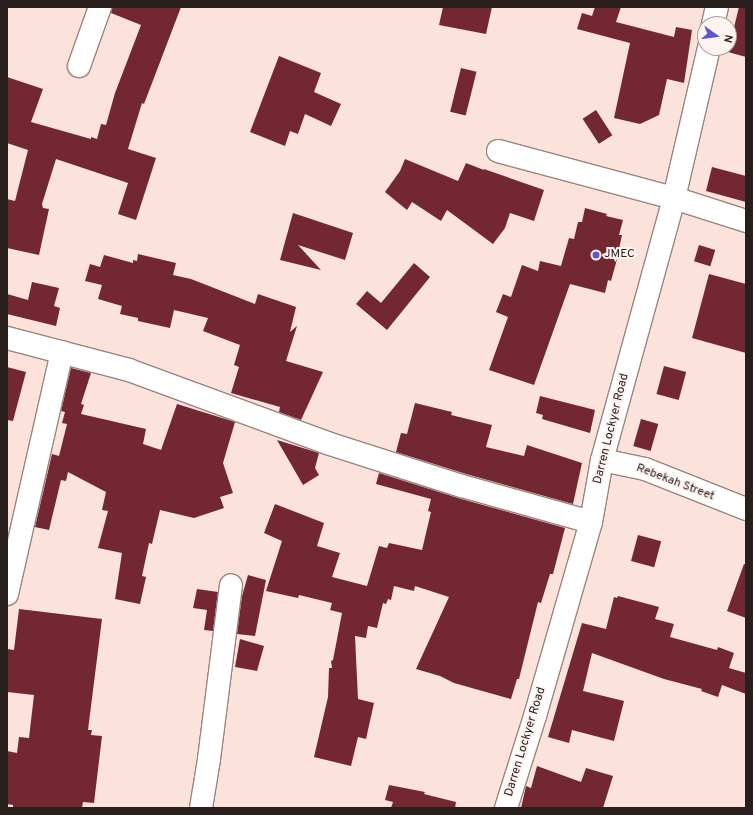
<!DOCTYPE html>
<style>
body{margin:0}
#map{position:relative;width:753px;height:815px;overflow:hidden;background:#fbe2db;font-family:Overpass,sans-serif}
div>[style]{position:absolute}
.building>*{inset:0;background:#722733;transform-origin:0 0}
.roads{filter:drop-shadow(1px 0 #9a847d) drop-shadow(-1px 0 #9a847d) drop-shadow(0 1px #9a847d) drop-shadow(0 -1px #9a847d)}
.street>*{height:22px;margin:-11px;padding:0 11px;transform-origin:11px;border-radius:11px;background:#fff}
.secondary>*{height:22px;margin:-11px;padding:0 11px;transform-origin:11px;border-radius:11px;background:#fff}
.dots>*{width:11px;height:11px;translate:-50% -50%;box-sizing:border-box;border:2px solid #fdf3f0;border-radius:50%}
span{translate:-50% -50%;white-space:nowrap;text-align:center;line-height:1.15;-webkit-text-stroke:4px #fdf3f0;paint-order:stroke}
.poi-label{font-size:12px;color:#281f1c}
.left{translate:0 -50%;text-align:left}
.street-label{font-size:12px;color:#281f1c}
.frame{position:absolute;inset:0;border:8px solid #281f1c;pointer-events:none}
.north{position:absolute;left:697px;top:16px;width:40px;height:40px;box-sizing:border-box;background:#fdf3f0;border:1px solid #a89e9b;border-radius:50%;rotate:104deg;font-size:11px;font-weight:700;line-height:16px;text-align:center;color:#281f1c}
.north::after{content:'';display:block;margin:auto;width:14px;height:18px;background:#5d56ce;clip-path:polygon(50% 0,100% 100%,50% 72%,0 100%)}
</style>
<div id="map">
<div class="building">
<div style="clip-path:polygon(112px 7px,181px 7px,144px 104px,142px 103px,128px 149px,156px 158px,136px 220px,118px 214px,128px 183px,56px 159px,42px 204px,43px 208px,49px 209px,39px 255px,7px 248px,7px 199px,15px 201px,28px 150px,7px 143px,7px 77px,43px 89px,31px 122px,91px 139px,91px 137px,97px 139px,101px 124px,106px 125px,115px 93px,141px 25px,111px 13px)"></div>
<div style="clip-path:polygon(443px 7px,492px 7px,486px 34px,439px 25px)"></div>
<div style="clip-path:polygon(595px 7px,621px 7px,616px 22px,674px 37px,676px 27px,692px 30px,684px 83px,667px 79px,659px 115px,640px 124px,614px 118px,630px 43px,577px 29px,582px 13px,592px 16px)"></div>
<div style="clip-path:polygon(739px 7px,746px 7px,746px 57px,728px 52px)"></div>
<div style="clip-path:polygon(279px 56px,321px 73px,314px 92px,341px 104px,331px 126px,305px 114px,298px 134px,290px 131px,285px 146px,250px 132px)"></div>
<div style="left:461px;top:68px;width:16px;height:45px;rotate:14deg"></div>
<div style="left:596px;top:110px;width:30px;height:16px;rotate:57deg"></div>
<div style="clip-path:polygon(405px 159px,458px 181px,466px 163px,484px 170px,484px 169px,544px 190px,534px 221px,510px 213px,505px 228px,493px 244px,447px 210px,441px 221px,412px 202px,407px 210px,385px 192px,400px 171px)"></div>
<div style="clip-path:polygon(712px 167px,746px 176px,746px 202px,706px 191px)"></div>
<div style="clip-path:polygon(585px 208px,607px 214px,606px 216px,623px 220px,619px 235px,622px 235px,616px 263px,611px 281px,608px 280px,605px 293px,570px 284px,534px 385px,489px 370px,508px 317px,496px 312px,503px 294px,511px 297px,522px 265px,538px 271px,540px 261px,561px 266px,569px 238px,574px 239px,578px 222px,582px 222px)"></div>
<div style="clip-path:polygon(293px 213px,353px 233px,345px 260px,298px 245px,321px 270px,280px 260px)"></div>
<div style="left:699px;top:245px;width:17px;height:17px;rotate:17deg"></div>
<div style="clip-path:polygon(138px 254px,176px 263px,173px 275px,191px 279px,255px 304px,258px 294px,296px 307px,290px 332px,297px 326px,286px 361px,323px 372px,301px 420px,279px 412px,280px 407px,231px 393px,239px 367px,234px 365px,240px 345px,203px 331px,208px 318px,174px 310px,170px 328px,138px 321px,138px 318px,120px 314px,122px 306px,98px 299px,102px 285px,85px 281px,90px 264px,100px 267px,104px 255px,133px 263px,133px 260px,137px 261px)"></div>
<div style="clip-path:polygon(414px 263px,430px 277px,387px 330px,356px 304px,367px 291px,381px 303px)"></div>
<div style="clip-path:polygon(709px 274px,746px 284px,746px 353px,692px 338px)"></div>
<div style="clip-path:polygon(32px 282px,59px 288px,54px 306px,60px 308px,56px 326px,7px 314px,7px 294px,28px 300px)"></div>
<div style="left:664px;top:366px;width:23px;height:29px;rotate:15deg"></div>
<div style="clip-path:polygon(7px 367px,26px 372px,13px 421px,7px 420px)"></div>
<div style="clip-path:polygon(71px 368px,91px 373px,81px 404px,84px 405px,81px 414px,146px 429px,143px 444px,161px 450px,177px 404px,235px 422px,223px 463px,233px 493px,220px 497px,224px 508px,194px 518px,160px 510px,152px 544px,149px 543px,142px 576px,146px 577px,140px 604px,115px 599px,122px 553px,98px 548px,108px 511px,102px 510px,106px 492px,68px 472px,66px 481px,61px 480px,49px 530px,35px 527px,52px 454px,59px 456px,67px 424px,62px 423px,65px 412px,61px 411px)"></div>
<div style="clip-path:polygon(540px 396px,595px 410px,590px 433px,542px 419px,543px 415px,536px 413px)"></div>
<div style="clip-path:polygon(415px 403px,452px 412px,451px 415px,492px 425px,486px 447px,524px 456px,527px 445px,582px 463px,573px 504px,466px 474px,396px 452px,401px 433px,407px 434px)"></div>
<div style="left:641px;top:419px;width:18px;height:28px;rotate:16deg"></div>
<div style="clip-path:polygon(277px 440px,319px 453px,315px 468px,319px 475px,303px 485px)"></div>
<div style="clip-path:polygon(379px 473px,458px 498px,565px 528px,553px 574px,550px 574px,541px 603px,538px 602px,519px 679px,517px 679px,511px 699px,454px 683px,440px 676px,416px 669px,449px 597px,415px 586px,414px 591px,394px 586px,391px 600px,388px 599px,386px 604px,383px 603px,377px 628px,368px 626px,366px 638px,355px 636px,358px 699px,374px 703px,366px 739px,358px 737px,351px 766px,314px 757px,328px 697px,329px 668px,332px 668px,331px 661px,333px 660px,342px 613px,330px 610px,332px 603px,299px 595px,298px 598px,266px 591px,282px 541px,264px 533px,275px 504px,324px 523px,317px 546px,340px 553px,332px 577px,367px 586px,379px 546px,387px 548px,389px 543px,422px 550px,431px 512px,428px 511px,431px 499px,376px 484px)"></div>
<div style="left:638px;top:535px;width:24px;height:27px;rotate:15deg"></div>
<div style="clip-path:polygon(744px 564px,746px 565px,746px 618px,727px 611px)"></div>
<div style="clip-path:polygon(248px 575px,266px 580px,255px 636px,237px 634px,242px 596px)"></div>
<div style="clip-path:polygon(197px 589px,218px 592px,213px 631px,204px 630px,207px 610px,193px 608px)"></div>
<div style="clip-path:polygon(618px 596px,659px 607px,655px 619px,674px 624px,670px 637px,717px 650px,718px 647px,734px 653px,729px 668px,746px 673px,746px 694px,722px 685px,718px 697px,701px 691px,702px 689px,664px 679px,592px 653px,583px 691px,624px 701px,614px 741px,572px 730px,569px 743px,548px 737px,582px 623px,606px 629px,614px 597px,617px 598px)"></div>
<div style="clip-path:polygon(19px 609px,102px 619px,88px 730px,92px 730px,91px 735px,102px 736px,94px 803px,83px 802px,82px 808px,13px 808px,13px 805px,7px 804px,7px 751px,17px 753px,19px 737px,29px 738px,34px 695px,7px 692px,7px 649px,14px 650px)"></div>
<div style="clip-path:polygon(240px 639px,264px 646px,257px 671px,235px 667px)"></div>
<div style="clip-path:polygon(537px 766px,581px 782px,586px 768px,613px 776px,603px 808px,521px 808px,526px 786px,531px 788px)"></div>
<div style="clip-path:polygon(389px 785px,425px 792px,424px 794px,456px 802px,455px 808px,391px 808px,393px 802px,385px 800px)"></div>
</div>
<div class="roads">
<div class="street">
<div style="left:79px;top:66px;width:63px;rotate:-70.4deg"></div>
<div style="left:498px;top:151px;width:182px;rotate:15deg"></div>
<div style="left:674px;top:198px;width:76px;rotate:17.7deg"></div>
<div style="left:7px;top:338px;width:126px;rotate:14.7deg"></div>
<div style="left:129px;top:370px;width:211px;rotate:20.2deg"></div>
<div style="left:327px;top:443px;width:142px;rotate:17.7deg"></div>
<div style="left:462px;top:486px;width:134px;rotate:15.6deg"></div>
<div style="left:602px;top:460px;width:44px;rotate:11.8deg"></div>
<div style="left:645px;top:469px;width:109px;rotate:21.6deg"></div>
<div style="left:7px;top:594px;width:248px;rotate:-77.2deg"></div>
<div style="left:201px;top:808px;width:50px;rotate:-80.7deg"></div>
<div style="left:209px;top:759px;width:175px;rotate:-82.8deg"></div>
</div>
<div class="secondary">
<div style="left:713px;top:24px;width:17px;rotate:-77deg"></div>
<div style="left:506px;top:808px;width:96px;rotate:-72.5deg"></div>
<div style="left:535px;top:716px;width:202px;rotate:-73.9deg"></div>
<div style="left:591px;top:522px;width:63px;rotate:-79.9deg"></div>
<div style="left:602px;top:460px;width:272px;rotate:-74.6deg"></div>
<div style="left:674px;top:198px;width:154px;rotate:-76.9deg"></div>
</div>
</div>
<div class="dots">
<div style="left:596px;top:255px;background:#5d56ce"></div>
</div>
<div class="poi-label">
<span class="left" style="left:604px;top:255px">JMEC</span>
</div>
<div class="street-label">
<span style="left:612px;top:429px;rotate:-76deg">Darren Lockyer Road</span>
<span style="left:675px;top:483px;rotate:21deg">Rebekah Street</span>
<span style="left:526px;top:742px;rotate:-73deg">Darren Lockyer Road</span>
</div>
<div class="frame"></div>
<div class="north">N</div>
</div>
